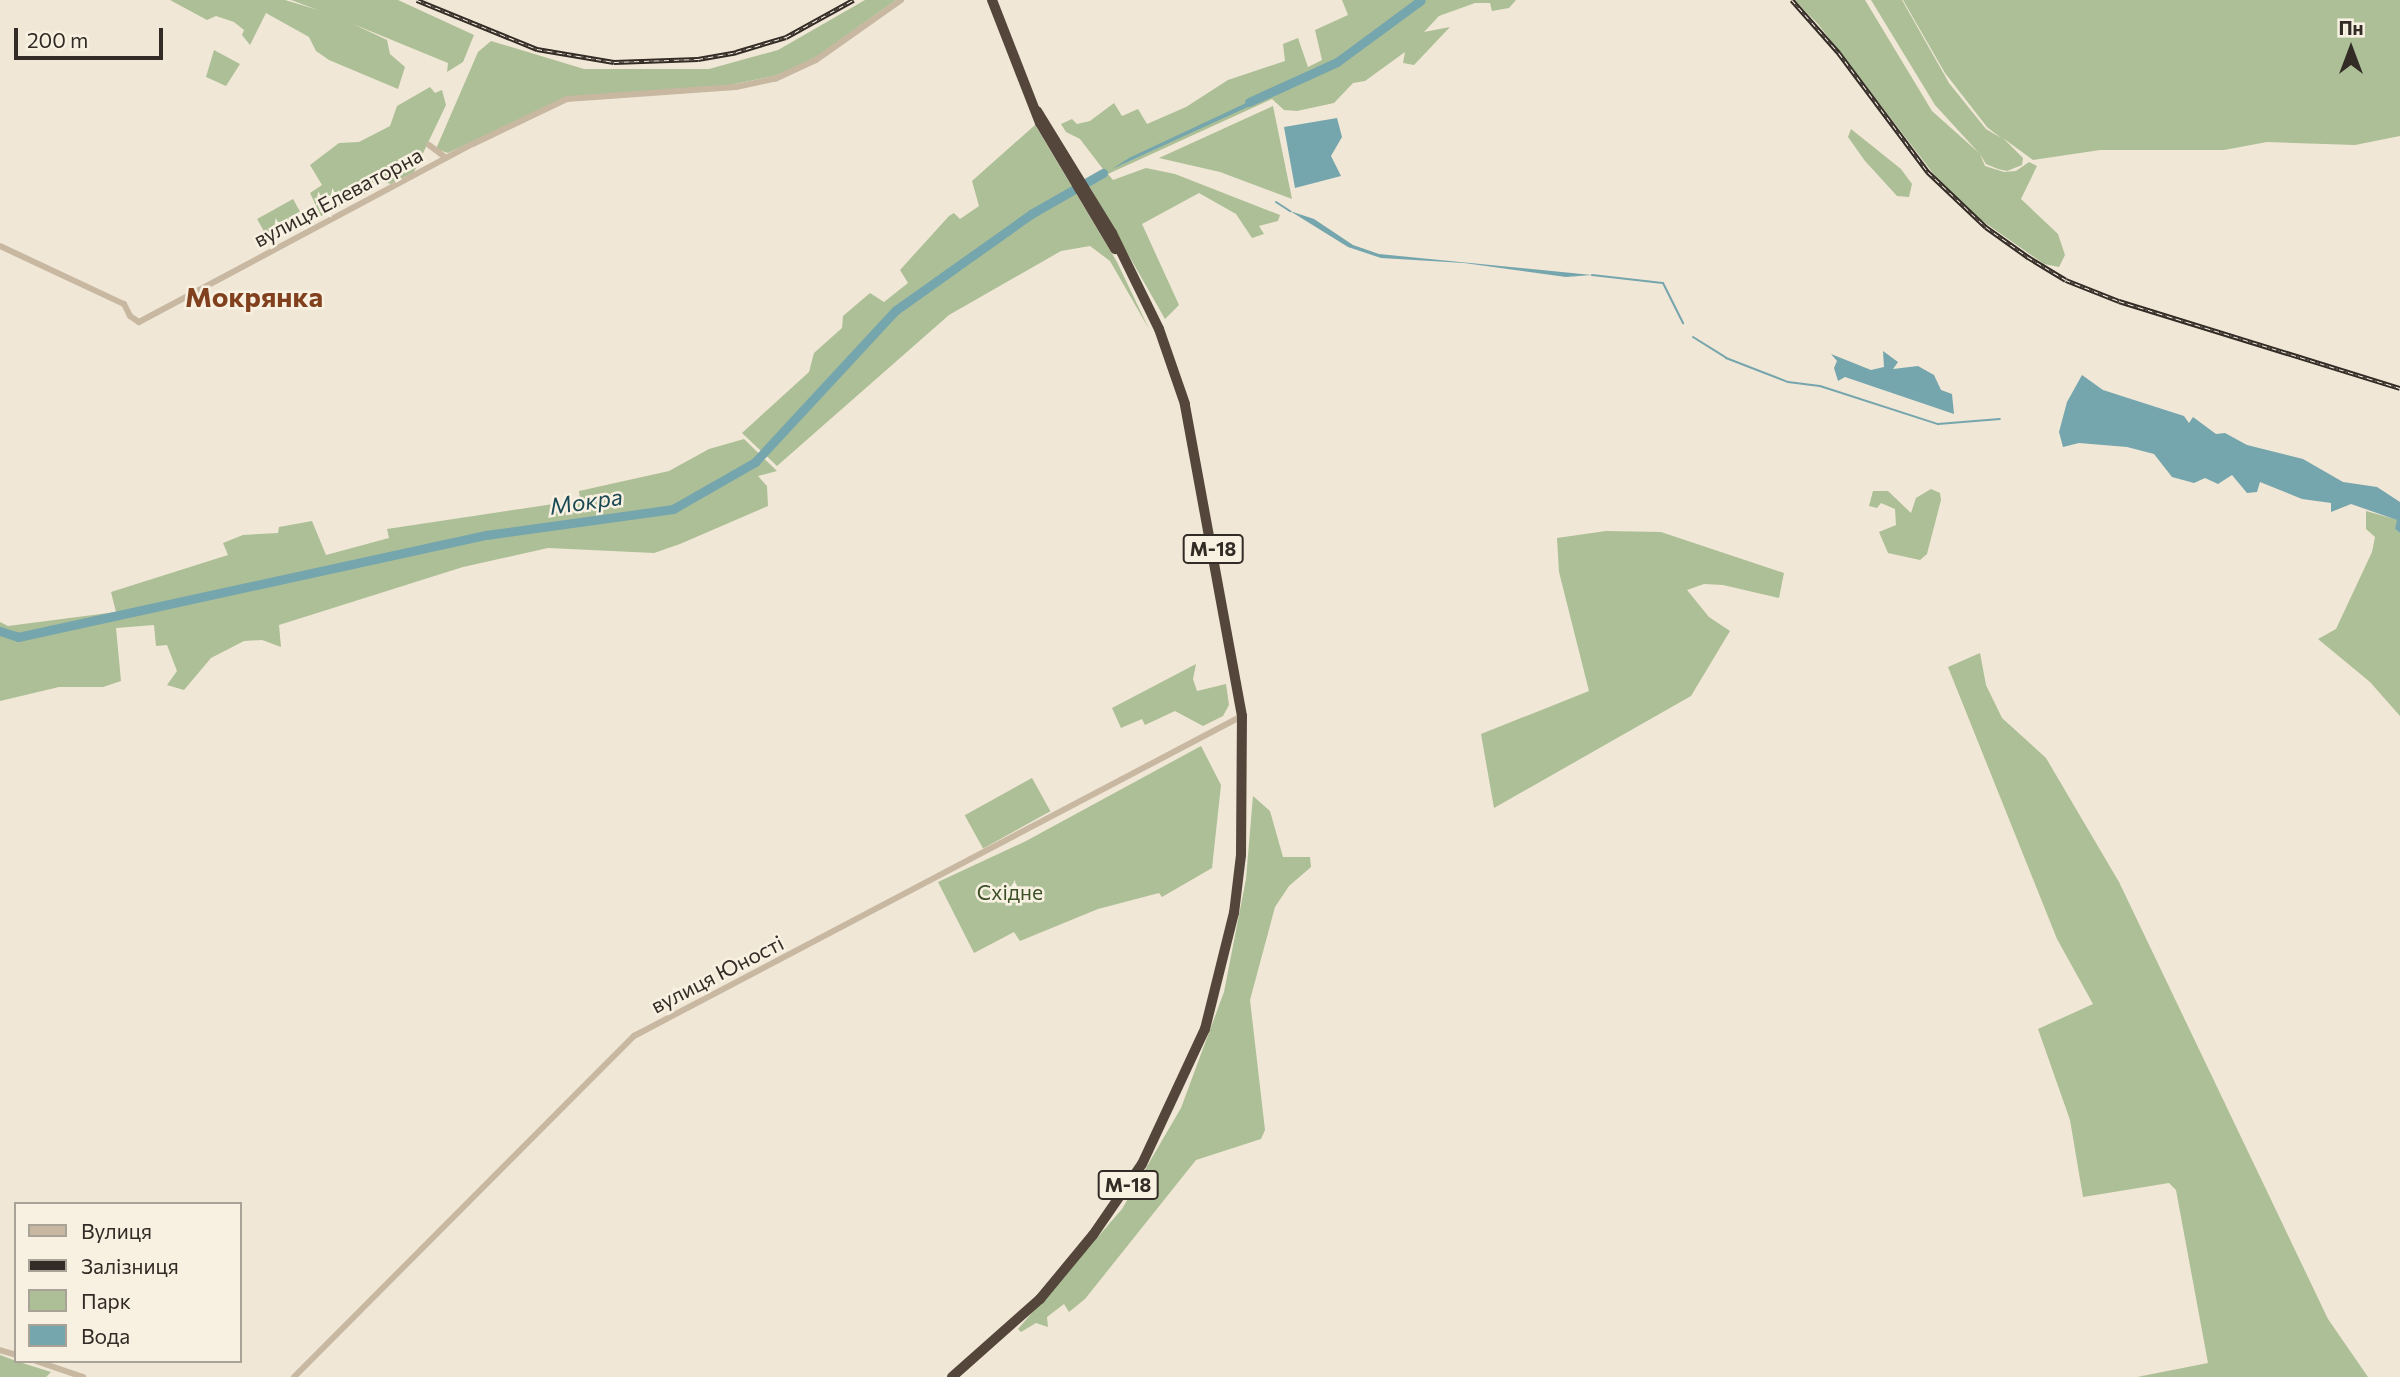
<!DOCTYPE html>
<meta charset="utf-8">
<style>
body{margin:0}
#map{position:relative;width:2400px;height:1377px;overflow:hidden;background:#f0e7d6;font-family:Commissioner,sans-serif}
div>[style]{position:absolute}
.green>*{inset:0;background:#adbf96;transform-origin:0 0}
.water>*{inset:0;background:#75a5ad}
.stream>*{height:2px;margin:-1px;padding:0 1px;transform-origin:1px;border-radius:1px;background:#75a5ad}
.river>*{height:9px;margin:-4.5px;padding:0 4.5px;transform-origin:4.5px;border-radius:4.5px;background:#75a5ad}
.minor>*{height:6px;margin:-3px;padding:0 3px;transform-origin:3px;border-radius:3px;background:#c8b8a2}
.highway>*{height:10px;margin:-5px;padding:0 5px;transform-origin:5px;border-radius:5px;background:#54463b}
.rail>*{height:4.5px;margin-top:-2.25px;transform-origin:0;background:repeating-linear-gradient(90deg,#f8f1e2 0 5px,#332b25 0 10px);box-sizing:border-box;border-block:2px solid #332b25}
span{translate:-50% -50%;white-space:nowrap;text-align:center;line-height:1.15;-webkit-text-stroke:5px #f8f1e2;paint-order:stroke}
.shield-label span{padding:2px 5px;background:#f8f1e2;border:2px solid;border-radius:5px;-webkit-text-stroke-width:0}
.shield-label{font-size:19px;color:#332b25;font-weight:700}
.street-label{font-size:21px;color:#332b25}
.park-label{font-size:21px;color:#3d5128}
.water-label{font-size:23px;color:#1a4954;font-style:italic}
.district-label{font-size:28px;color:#81411e;font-weight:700}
.legend{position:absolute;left:14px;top:1202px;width:228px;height:161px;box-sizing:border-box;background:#f8f1e2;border:2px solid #a9a296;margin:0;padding:9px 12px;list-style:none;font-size:21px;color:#332b25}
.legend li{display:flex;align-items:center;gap:14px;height:35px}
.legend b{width:35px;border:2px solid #a9a296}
.north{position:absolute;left:2316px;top:14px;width:70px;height:70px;-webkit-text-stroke:5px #f8f1e2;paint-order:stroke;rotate:0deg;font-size:19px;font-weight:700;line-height:28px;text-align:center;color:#332b25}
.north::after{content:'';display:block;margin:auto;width:24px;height:32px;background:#332b25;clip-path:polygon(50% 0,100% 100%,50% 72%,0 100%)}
.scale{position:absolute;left:14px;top:28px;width:149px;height:32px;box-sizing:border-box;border:4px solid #332b25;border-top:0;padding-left:9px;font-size:21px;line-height:24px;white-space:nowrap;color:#332b25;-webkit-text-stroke:5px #f8f1e2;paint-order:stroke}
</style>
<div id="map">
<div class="green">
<div style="clip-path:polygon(170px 0,285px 0,318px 10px,291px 0,398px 0,474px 35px,463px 62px,447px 72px,448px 63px,353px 24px,387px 40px,390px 54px,405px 67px,398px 89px,329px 60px,316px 51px,309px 37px,266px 13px,250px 45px,242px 35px,244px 30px,234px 22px,216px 16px,207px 20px)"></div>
<div style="clip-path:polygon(865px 0,896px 0,809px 62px,774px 76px,730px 85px,560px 100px,448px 153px,436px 149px,478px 52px,491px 41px,584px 69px,709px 69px,778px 50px)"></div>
<div style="clip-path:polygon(1342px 0,1516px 0,1509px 8px,1492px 11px,1490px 3px,1475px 3px,1439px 16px,1424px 32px,1450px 27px,1414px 65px,1403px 63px,1405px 52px,1365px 81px,1353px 83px,1334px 103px,1297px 111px,1284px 110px,1272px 99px,1108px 174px,1113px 180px,1146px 168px,1175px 174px,1280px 215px,1278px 221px,1259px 226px,1264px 234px,1252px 238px,1236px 214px,1199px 193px,1142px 224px,1179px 305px,1165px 319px,1088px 184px,1106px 173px,1080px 139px,1066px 132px,1061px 124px,1072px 119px,1077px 124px,1090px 121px,1114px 103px,1122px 116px,1138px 109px,1147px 124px,1186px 107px,1228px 80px,1285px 61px,1283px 44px,1298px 38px,1308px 67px,1322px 60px,1315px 30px,1348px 15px)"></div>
<div style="clip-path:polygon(1794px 0,1865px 0,1932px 111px,1979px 153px,1935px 105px,1871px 0,1902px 0,1949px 83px,1986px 129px,2001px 138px,1987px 127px,1945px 73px,1903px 0,2400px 0,2400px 136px,2355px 145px,2267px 142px,2224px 150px,2100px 150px,2033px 160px,2003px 138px,2023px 158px,2022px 165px,2007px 171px,1998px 169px,1986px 164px,1980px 154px,1985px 166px,2004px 172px,2016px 171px,2029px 162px,2037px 166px,2021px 199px,2058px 234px,2065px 255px,2059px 267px,2044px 264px,1981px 220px,1939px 181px,1818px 24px)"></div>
<div style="clip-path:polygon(214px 50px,240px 64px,226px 86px,206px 77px)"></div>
<div style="clip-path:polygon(430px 87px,435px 93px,442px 90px,446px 105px,414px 172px,391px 184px,378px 180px,370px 185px,372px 190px,321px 216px,310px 193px,322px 185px,310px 165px,339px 143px,359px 142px,390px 126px,397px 106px)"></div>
<div style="clip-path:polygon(1273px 106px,1292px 199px,1220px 172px,1159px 158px)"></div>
<div style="clip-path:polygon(1035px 125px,1117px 262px,1149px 329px,1110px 261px,1090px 246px,1061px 251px,949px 315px,777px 466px,742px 433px,809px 372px,814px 353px,842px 328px,843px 316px,870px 293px,884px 302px,908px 283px,900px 270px,949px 216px,954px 213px,960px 219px,979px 206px,972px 181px)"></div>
<div style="clip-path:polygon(1851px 129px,1901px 169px,1912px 184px,1909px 197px,1897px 196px,1865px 161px,1848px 137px)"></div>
<div style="left:293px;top:199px;width:25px;height:41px;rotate:61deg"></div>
<div style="clip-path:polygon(744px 439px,777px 471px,758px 476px,767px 486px,768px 506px,680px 544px,654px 553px,548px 548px,463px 567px,279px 625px,281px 647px,262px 640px,244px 641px,211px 658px,184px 690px,167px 685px,177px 671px,167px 645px,156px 646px,154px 625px,116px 628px,121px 681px,103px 687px,59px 687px,0 701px,0 622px,8px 626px,116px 612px,111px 592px,228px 555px,223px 543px,243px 535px,278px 533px,279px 527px,312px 521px,326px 555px,389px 538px,387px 529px,580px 500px,579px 491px,669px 471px,709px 449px)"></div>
<div style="clip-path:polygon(1931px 489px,1940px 493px,1941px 500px,1927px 554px,1920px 560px,1888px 553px,1879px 532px,1896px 525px,1895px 509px,1881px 503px,1877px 508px,1869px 506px,1873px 491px,1888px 491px,1911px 513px,1916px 498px)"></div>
<div style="clip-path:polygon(2366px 511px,2398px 520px,2395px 529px,2400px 533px,2400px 716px,2370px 682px,2318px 639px,2336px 629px,2372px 552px,2375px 537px,2366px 529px)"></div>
<div style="clip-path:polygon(1606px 531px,1661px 532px,1784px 573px,1779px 598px,1723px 585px,1704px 584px,1687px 590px,1709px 617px,1730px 631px,1691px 696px,1494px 808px,1481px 734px,1589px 691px,1559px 572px,1557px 538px)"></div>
<div style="clip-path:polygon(1980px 653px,1986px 685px,2002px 718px,2046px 758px,2119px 882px,2328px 1319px,2368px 1377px,2137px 1377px,2208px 1363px,2176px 1190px,2169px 1183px,2083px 1197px,2070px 1120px,2038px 1029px,2093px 1004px,2057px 939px,1948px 667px)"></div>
<div style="clip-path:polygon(1196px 664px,1193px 679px,1197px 691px,1226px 684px,1229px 705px,1223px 716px,1203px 726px,1175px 711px,1145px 725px,1142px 719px,1121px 728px,1112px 708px)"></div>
<div style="clip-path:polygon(1201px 746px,1221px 785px,1212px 868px,1162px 897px,1159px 893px,1098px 909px,1020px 941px,1014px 932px,974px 953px,938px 882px,1026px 841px)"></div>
<div style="left:1032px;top:778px;width:38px;height:77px;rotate:61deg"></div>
<div style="clip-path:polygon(1253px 796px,1270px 811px,1283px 857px,1310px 857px,1311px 867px,1289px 886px,1275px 907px,1250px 1000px,1265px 1130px,1261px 1139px,1196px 1160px,1085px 1299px,1069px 1312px,1064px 1304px,1047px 1317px,1048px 1327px,1036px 1323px,1021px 1332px,1018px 1329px,1122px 1209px,1181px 1108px,1224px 992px,1246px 879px)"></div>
<div style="clip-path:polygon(0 1355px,16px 1361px,51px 1372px,46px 1377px,0 1377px)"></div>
</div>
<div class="water">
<div style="clip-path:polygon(1259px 97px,1263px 100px,1112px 169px,1129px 158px)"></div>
<div style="clip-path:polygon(1337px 118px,1342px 137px,1331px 156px,1341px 176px,1295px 188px,1284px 127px)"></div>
<div style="clip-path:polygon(1290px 211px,1314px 219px,1353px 245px,1379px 254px,1592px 275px,1566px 277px,1464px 263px,1381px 258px,1348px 247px)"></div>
<div style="clip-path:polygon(1883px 351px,1898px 362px,1893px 369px,1918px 366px,1934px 375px,1941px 390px,1952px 394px,1954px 414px,1845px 377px,1838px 381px,1834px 368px,1837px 361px,1831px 354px,1871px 370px,1884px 367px)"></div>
<div style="clip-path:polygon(2082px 375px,2103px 390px,2184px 416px,2189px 423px,2193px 417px,2216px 434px,2225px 433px,2247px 445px,2303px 459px,2343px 482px,2377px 487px,2400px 502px,2400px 533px,2395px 529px,2397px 520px,2351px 504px,2331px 512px,2331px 503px,2302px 499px,2260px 482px,2257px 492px,2247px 493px,2232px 475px,2218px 484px,2205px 478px,2194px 483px,2172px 477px,2154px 454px,2127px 447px,2079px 443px,2063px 447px,2059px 432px,2067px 402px)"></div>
</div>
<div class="stream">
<div style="left:1276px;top:202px;width:17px;rotate:33deg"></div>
<div style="left:1592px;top:275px;width:71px;rotate:6.4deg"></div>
<div style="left:1663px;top:283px;width:45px;rotate:63.4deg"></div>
<div style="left:1693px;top:337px;width:39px;rotate:32deg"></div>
<div style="left:1726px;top:358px;width:66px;rotate:21.2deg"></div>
<div style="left:1788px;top:382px;width:32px;rotate:7deg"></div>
<div style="left:1820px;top:386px;width:124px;rotate:17.9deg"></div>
<div style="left:1938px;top:424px;width:62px;rotate:-4.6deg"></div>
</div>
<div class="river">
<div style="left:1249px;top:102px;width:97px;rotate:-24.4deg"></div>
<div style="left:1337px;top:62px;width:104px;rotate:-36.4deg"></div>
<div style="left:0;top:631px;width:19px;rotate:18deg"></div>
<div style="left:18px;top:637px;width:479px;rotate:-12.3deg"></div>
<div style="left:486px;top:535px;width:189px;rotate:-7.9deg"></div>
<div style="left:673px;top:509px;width:95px;rotate:-29.8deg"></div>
<div style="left:755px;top:462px;width:207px;rotate:-47.2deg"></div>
<div style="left:896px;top:310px;width:166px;rotate:-35.4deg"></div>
<div style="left:1031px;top:214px;width:83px;rotate:-29.7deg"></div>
</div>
<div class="minor">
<div style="left:429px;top:145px;width:21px;rotate:37deg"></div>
<div style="left:0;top:246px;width:137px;rotate:25.1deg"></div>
<div style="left:124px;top:304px;width:13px;rotate:63deg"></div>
<div style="left:130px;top:316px;width:11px;rotate:34deg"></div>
<div style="left:139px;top:322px;width:378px;rotate:-28.1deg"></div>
<div style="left:473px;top:144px;width:104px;rotate:-25.6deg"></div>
<div style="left:567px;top:99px;width:169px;rotate:-4.1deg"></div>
<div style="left:736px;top:87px;width:40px;rotate:-12deg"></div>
<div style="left:775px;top:79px;width:45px;rotate:-24.9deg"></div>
<div style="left:816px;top:60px;width:104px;rotate:-35.2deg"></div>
<div style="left:0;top:1350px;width:17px;rotate:17deg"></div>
<div style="left:36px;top:1361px;width:50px;rotate:18.8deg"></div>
<div style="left:294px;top:1377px;width:482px;rotate:-45.1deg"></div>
<div style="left:634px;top:1036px;width:687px;rotate:-27.76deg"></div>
</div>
<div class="highway">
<div style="left:992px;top:0;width:132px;rotate:68.7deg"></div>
<div style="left:1040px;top:123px;width:147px;rotate:59.2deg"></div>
<div style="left:952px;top:1377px;width:118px;rotate:-41.6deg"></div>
<div style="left:1040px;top:1299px;width:83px;rotate:-50.4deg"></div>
<div style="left:1093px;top:1235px;width:86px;rotate:-55.4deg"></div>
<div style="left:1142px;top:1164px;width:149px;rotate:-65deg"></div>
<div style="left:1205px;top:1029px;width:120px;rotate:-76deg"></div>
<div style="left:1234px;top:913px;width:58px;rotate:-83.1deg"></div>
<div style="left:1241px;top:855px;width:139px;rotate:-89.6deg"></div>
<div style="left:1242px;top:716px;width:317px;rotate:-100.4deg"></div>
<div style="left:1185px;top:404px;width:79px;rotate:-109.1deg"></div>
<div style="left:1159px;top:329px;width:107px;rotate:-116.1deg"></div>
<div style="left:1112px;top:233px;width:143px;rotate:-121.6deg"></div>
</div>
<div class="rail">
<div style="left:417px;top:0;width:130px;rotate:22.2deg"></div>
<div style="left:537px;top:49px;width:78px;rotate:9.6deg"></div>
<div style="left:614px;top:62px;width:84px;rotate:-2deg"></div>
<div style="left:698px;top:59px;width:39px;rotate:-10deg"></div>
<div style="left:736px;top:52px;width:52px;rotate:-16.7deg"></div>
<div style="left:786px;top:37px;width:77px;rotate:-28.9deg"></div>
<div style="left:1792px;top:0;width:71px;rotate:48.4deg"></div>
<div style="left:1839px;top:53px;width:149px;rotate:53.2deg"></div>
<div style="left:1928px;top:172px;width:80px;rotate:43.5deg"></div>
<div style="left:1986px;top:227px;width:52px;rotate:35.5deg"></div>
<div style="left:2028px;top:257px;width:44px;rotate:31.2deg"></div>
<div style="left:2066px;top:280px;width:57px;rotate:21.6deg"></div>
<div style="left:2119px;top:301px;width:294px;rotate:17.2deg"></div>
</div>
<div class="shield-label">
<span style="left:1213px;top:549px">М-18</span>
<span style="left:1128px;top:1185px">М-18</span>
</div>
<div class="street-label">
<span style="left:338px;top:197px;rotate:-28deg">вулиця Елеваторна</span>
<span style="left:717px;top:974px;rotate:-27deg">вулиця Юності</span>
</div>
<div class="park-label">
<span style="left:1010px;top:892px">Східне</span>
</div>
<div class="water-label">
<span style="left:586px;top:501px;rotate:-8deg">Мокра</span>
</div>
<div class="district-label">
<span style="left:254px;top:296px">Мокрянка</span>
</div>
<ul class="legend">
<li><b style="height:9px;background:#c8b8a2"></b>Вулиця</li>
<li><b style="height:9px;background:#332b25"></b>Залізниця</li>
<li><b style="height:19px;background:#adbf96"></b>Парк</li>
<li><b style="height:19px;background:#75a5ad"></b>Вода</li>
</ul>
<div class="north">Пн</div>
<div class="scale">200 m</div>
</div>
